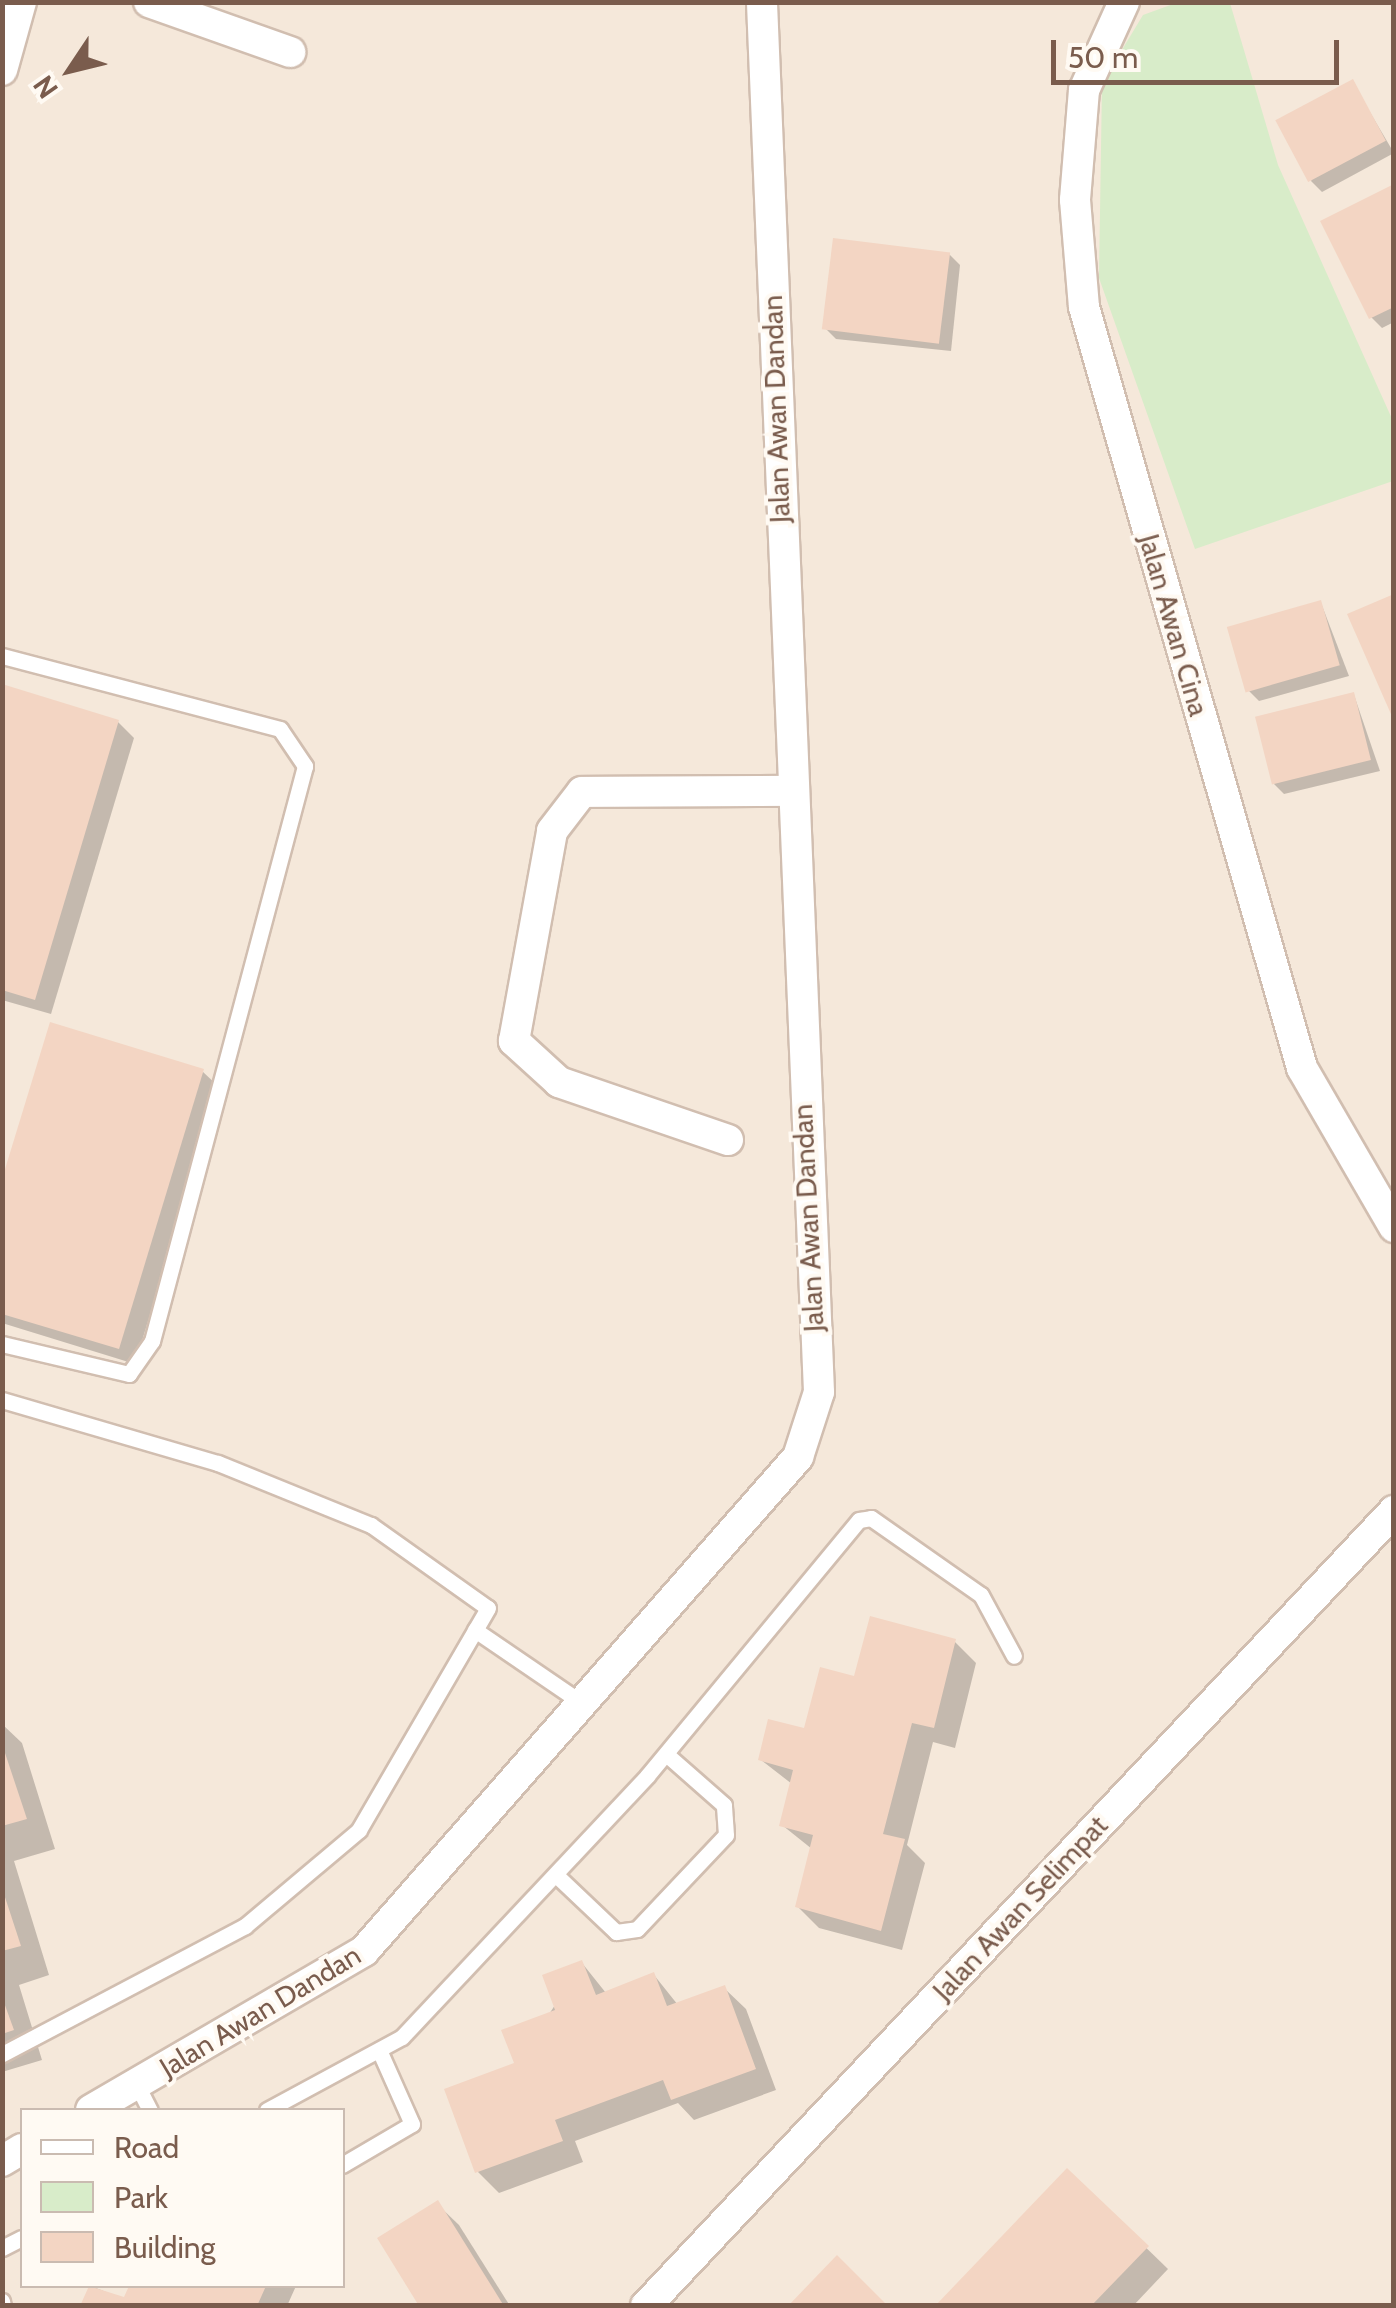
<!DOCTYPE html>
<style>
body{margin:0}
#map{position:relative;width:1396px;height:2308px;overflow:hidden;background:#fdf6ec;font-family:Cabin,sans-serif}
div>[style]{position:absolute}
.residential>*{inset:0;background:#f5e8da}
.green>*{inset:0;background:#d8ecc9}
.shadow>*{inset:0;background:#0003}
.building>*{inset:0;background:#f3d5c3;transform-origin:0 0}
.roads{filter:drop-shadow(2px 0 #d1beb0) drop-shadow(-2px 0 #d1beb0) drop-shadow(0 2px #d1beb0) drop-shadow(0 -2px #d1beb0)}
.lane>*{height:15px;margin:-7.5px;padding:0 7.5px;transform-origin:7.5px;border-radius:7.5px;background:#fff}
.street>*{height:30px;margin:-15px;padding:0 15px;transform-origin:15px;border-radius:15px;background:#fff}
span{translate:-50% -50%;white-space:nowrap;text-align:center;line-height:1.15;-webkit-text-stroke:8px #fffaf3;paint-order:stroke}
.street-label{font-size:28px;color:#7a5c4d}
.frame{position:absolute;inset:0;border:5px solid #7a5c4d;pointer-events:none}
.legend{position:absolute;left:20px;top:2108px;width:325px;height:180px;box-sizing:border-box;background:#fffaf3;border:2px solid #cabbb1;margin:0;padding:12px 18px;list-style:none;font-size:30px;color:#7a5c4d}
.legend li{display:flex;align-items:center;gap:20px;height:50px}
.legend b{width:50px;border:2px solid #cabbb1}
.north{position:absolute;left:20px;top:20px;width:100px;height:100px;-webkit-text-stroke:8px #fffaf3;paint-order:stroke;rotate:235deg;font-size:28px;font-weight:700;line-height:40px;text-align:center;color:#7a5c4d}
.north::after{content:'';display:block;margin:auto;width:35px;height:45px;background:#7a5c4d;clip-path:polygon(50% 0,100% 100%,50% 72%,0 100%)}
.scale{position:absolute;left:1051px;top:40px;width:288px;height:45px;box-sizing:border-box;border:5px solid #7a5c4d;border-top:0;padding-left:12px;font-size:30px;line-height:35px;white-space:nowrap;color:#7a5c4d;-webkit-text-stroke:8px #fffaf3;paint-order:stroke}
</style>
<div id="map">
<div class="residential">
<div style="clip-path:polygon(evenodd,3px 3px,1393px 3px,1393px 2305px,3px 2306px,3px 3px,22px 2110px,342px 2110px,342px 2286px,22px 2286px,22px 2110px)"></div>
</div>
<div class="green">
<div style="clip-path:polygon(1176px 3px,1230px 3px,1278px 165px,1393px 421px,1393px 481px,1195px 549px,1099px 278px,1102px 83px,1143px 15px)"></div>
</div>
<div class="shadow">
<div style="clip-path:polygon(1352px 82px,1394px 153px,1322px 192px,1311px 181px)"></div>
<div style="clip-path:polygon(1394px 187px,1394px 322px,1382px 328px,1371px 317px)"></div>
<div style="clip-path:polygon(949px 254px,960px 265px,951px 351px,836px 339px,825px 328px)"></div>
<div style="clip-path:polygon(1321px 603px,1349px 676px,1259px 701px,1248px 690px)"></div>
<div style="clip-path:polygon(2px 686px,118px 722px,134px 738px,51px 1014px,2px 1000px)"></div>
<div style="clip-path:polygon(1354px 695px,1380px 771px,1284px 794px,1273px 783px)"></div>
<div style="clip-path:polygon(202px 1071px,219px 1087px,135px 1364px,2px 1323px,2px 1188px)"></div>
<div style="clip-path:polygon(955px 1642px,976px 1663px,955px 1748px,933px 1742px,907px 1845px,925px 1863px,902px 1950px,819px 1928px,798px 1907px,812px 1849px,782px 1825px,792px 1784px,761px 1760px,806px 1731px,856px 1680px)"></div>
<div style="clip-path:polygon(2px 1724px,22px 1743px,55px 1849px,14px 1861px,49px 1975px,19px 1985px,42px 2060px,2px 2072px)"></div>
<div style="clip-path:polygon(582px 1963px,606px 1993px,654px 1975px,678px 2005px,724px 1988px,746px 2009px,776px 2090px,694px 2120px,678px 2103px,575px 2141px,583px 2162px,499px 2193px,478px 2172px,517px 2064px)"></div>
<div style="clip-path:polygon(1068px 2172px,1168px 2269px,1133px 2306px,938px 2306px)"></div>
<div style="clip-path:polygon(437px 2204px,459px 2225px,510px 2306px,420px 2306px)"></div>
<div style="clip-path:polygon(91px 2286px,126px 2300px,132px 2286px,296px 2286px,287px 2306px,83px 2306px)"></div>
</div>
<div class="building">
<div style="left:1353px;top:79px;width:70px;height:88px;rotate:62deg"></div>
<div style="clip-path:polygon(1394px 184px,1394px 307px,1369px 319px,1320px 221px)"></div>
<div style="left:833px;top:238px;width:118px;height:92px;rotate:7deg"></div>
<div style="clip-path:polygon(1394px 594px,1394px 721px,1347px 614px)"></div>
<div style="left:1321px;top:600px;width:68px;height:98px;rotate:74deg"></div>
<div style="clip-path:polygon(2px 684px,119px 720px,35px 1000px,2px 990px)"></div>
<div style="left:1354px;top:692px;width:70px;height:102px;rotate:76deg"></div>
<div style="clip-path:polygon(50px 1022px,204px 1069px,119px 1349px,2px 1314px,2px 1179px)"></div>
<div style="clip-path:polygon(870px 1616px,956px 1639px,934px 1728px,912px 1723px,883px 1834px,905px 1839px,881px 1931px,795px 1907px,813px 1835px,779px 1826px,793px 1770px,758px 1760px,768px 1719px,804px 1728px,820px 1667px,854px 1676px)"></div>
<div style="clip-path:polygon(2px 1744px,27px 1819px,2px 1826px)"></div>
<div style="clip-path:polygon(2px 1888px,21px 1946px,2px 1951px)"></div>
<div style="clip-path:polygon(582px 1960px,596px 1995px,654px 1972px,667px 2006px,725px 1985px,756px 2069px,671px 2100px,663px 2080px,555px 2120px,563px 2141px,475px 2173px,444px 2089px,514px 2063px,501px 2030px,555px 2010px,542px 1975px)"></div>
<div style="clip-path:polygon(2px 1997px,14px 2030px,2px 2034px)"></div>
<div style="clip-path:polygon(1067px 2168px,1149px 2246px,1091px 2306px,935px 2306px)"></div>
<div style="clip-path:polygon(438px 2200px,504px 2306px,419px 2306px,377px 2238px)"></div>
<div style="clip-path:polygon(837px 2255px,888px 2306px,788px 2306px)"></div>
<div style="clip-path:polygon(89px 2286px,124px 2297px,129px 2286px,266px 2286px,257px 2306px,80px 2306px)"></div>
</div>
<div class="roads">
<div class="lane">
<div style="left:2px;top:656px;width:287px;rotate:14.7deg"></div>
<div style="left:280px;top:729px;width:45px;rotate:56deg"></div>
<div style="left:305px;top:766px;width:595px;rotate:104.9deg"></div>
<div style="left:152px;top:1341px;width:40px;rotate:124.9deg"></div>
<div style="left:129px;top:1374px;width:130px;rotate:-166.7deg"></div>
<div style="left:2px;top:1400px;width:225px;rotate:16.3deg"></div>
<div style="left:218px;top:1463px;width:165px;rotate:22.1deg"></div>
<div style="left:371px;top:1525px;width:143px;rotate:35.4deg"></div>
<div style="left:488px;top:1608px;width:257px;rotate:120.2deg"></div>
<div style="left:359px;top:1830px;width:149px;rotate:139.9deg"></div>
<div style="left:245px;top:1926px;width:275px;rotate:152.2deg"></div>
<div style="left:475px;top:1630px;width:130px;rotate:34.3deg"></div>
<div style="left:556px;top:1875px;width:83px;rotate:43.5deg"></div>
<div style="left:616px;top:1932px;width:21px;rotate:-8deg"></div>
<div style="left:637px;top:1929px;width:129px;rotate:-46.6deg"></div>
<div style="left:726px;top:1835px;width:30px;rotate:-94deg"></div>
<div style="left:724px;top:1805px;width:77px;rotate:-138.7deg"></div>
<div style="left:137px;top:2085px;width:28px;rotate:63deg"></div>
<div style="left:267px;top:2110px;width:153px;rotate:-28.4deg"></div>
<div style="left:402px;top:2037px;width:358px;rotate:-46.8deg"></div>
<div style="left:647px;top:1776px;width:332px;rotate:-50.4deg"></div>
<div style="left:859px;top:1520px;width:12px;rotate:-9deg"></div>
<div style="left:871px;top:1518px;width:134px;rotate:35deg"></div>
<div style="left:981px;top:1595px;width:69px;rotate:61.6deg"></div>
<div style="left:342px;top:2165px;width:81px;rotate:-30.4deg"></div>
<div style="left:412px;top:2124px;width:81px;rotate:-114deg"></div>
<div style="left:2px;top:2248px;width:22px;rotate:-27deg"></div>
<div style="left:2px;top:2301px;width:5px;rotate:79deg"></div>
</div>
<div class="street">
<div style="left:149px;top:2px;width:150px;rotate:19.5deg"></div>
<div style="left:1124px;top:2px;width:97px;rotate:114.4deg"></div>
<div style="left:1084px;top:90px;width:110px;rotate:94.7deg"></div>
<div style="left:1075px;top:200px;width:107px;rotate:85.2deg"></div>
<div style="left:1084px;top:307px;width:792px;rotate:74.01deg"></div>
<div style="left:1302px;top:1068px;width:184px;rotate:59.9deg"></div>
<div style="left:2px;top:70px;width:71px;rotate:-74.4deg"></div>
<div style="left:728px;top:1140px;width:179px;rotate:-161.1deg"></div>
<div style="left:559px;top:1082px;width:61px;rotate:-137.7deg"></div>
<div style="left:514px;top:1041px;width:213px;rotate:-79.7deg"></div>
<div style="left:552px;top:831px;width:49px;rotate:-52.4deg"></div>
<div style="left:582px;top:792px;width:209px;rotate:-0.3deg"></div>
<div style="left:91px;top:2110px;width:316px;rotate:-30.2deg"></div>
<div style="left:364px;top:1951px;width:658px;rotate:-48.7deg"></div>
<div style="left:798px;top:1457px;width:68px;rotate:-72.1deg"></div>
<div style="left:819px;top:1392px;width:1391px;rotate:-92.35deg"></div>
<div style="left:2px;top:2161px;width:23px;rotate:-31deg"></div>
<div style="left:646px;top:2306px;width:1092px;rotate:-46.74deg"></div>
</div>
</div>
<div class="street-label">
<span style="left:776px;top:409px;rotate:-92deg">Jalan Awan Dandan</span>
<span style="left:1174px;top:625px;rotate:74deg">Jalan Awan Cina</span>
<span style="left:808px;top:1218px;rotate:-93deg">Jalan Awan Dandan</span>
<span style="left:1020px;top:1908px;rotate:-47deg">Jalan Awan Selimpat</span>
<span style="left:260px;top:2011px;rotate:-31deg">Jalan Awan Dandan</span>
</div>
<div class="frame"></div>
<ul class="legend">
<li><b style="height:12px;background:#fff"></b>Road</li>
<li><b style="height:28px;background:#d8ecc9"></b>Park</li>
<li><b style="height:28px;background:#f3d5c3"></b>Building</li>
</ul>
<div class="north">N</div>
<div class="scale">50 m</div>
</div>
